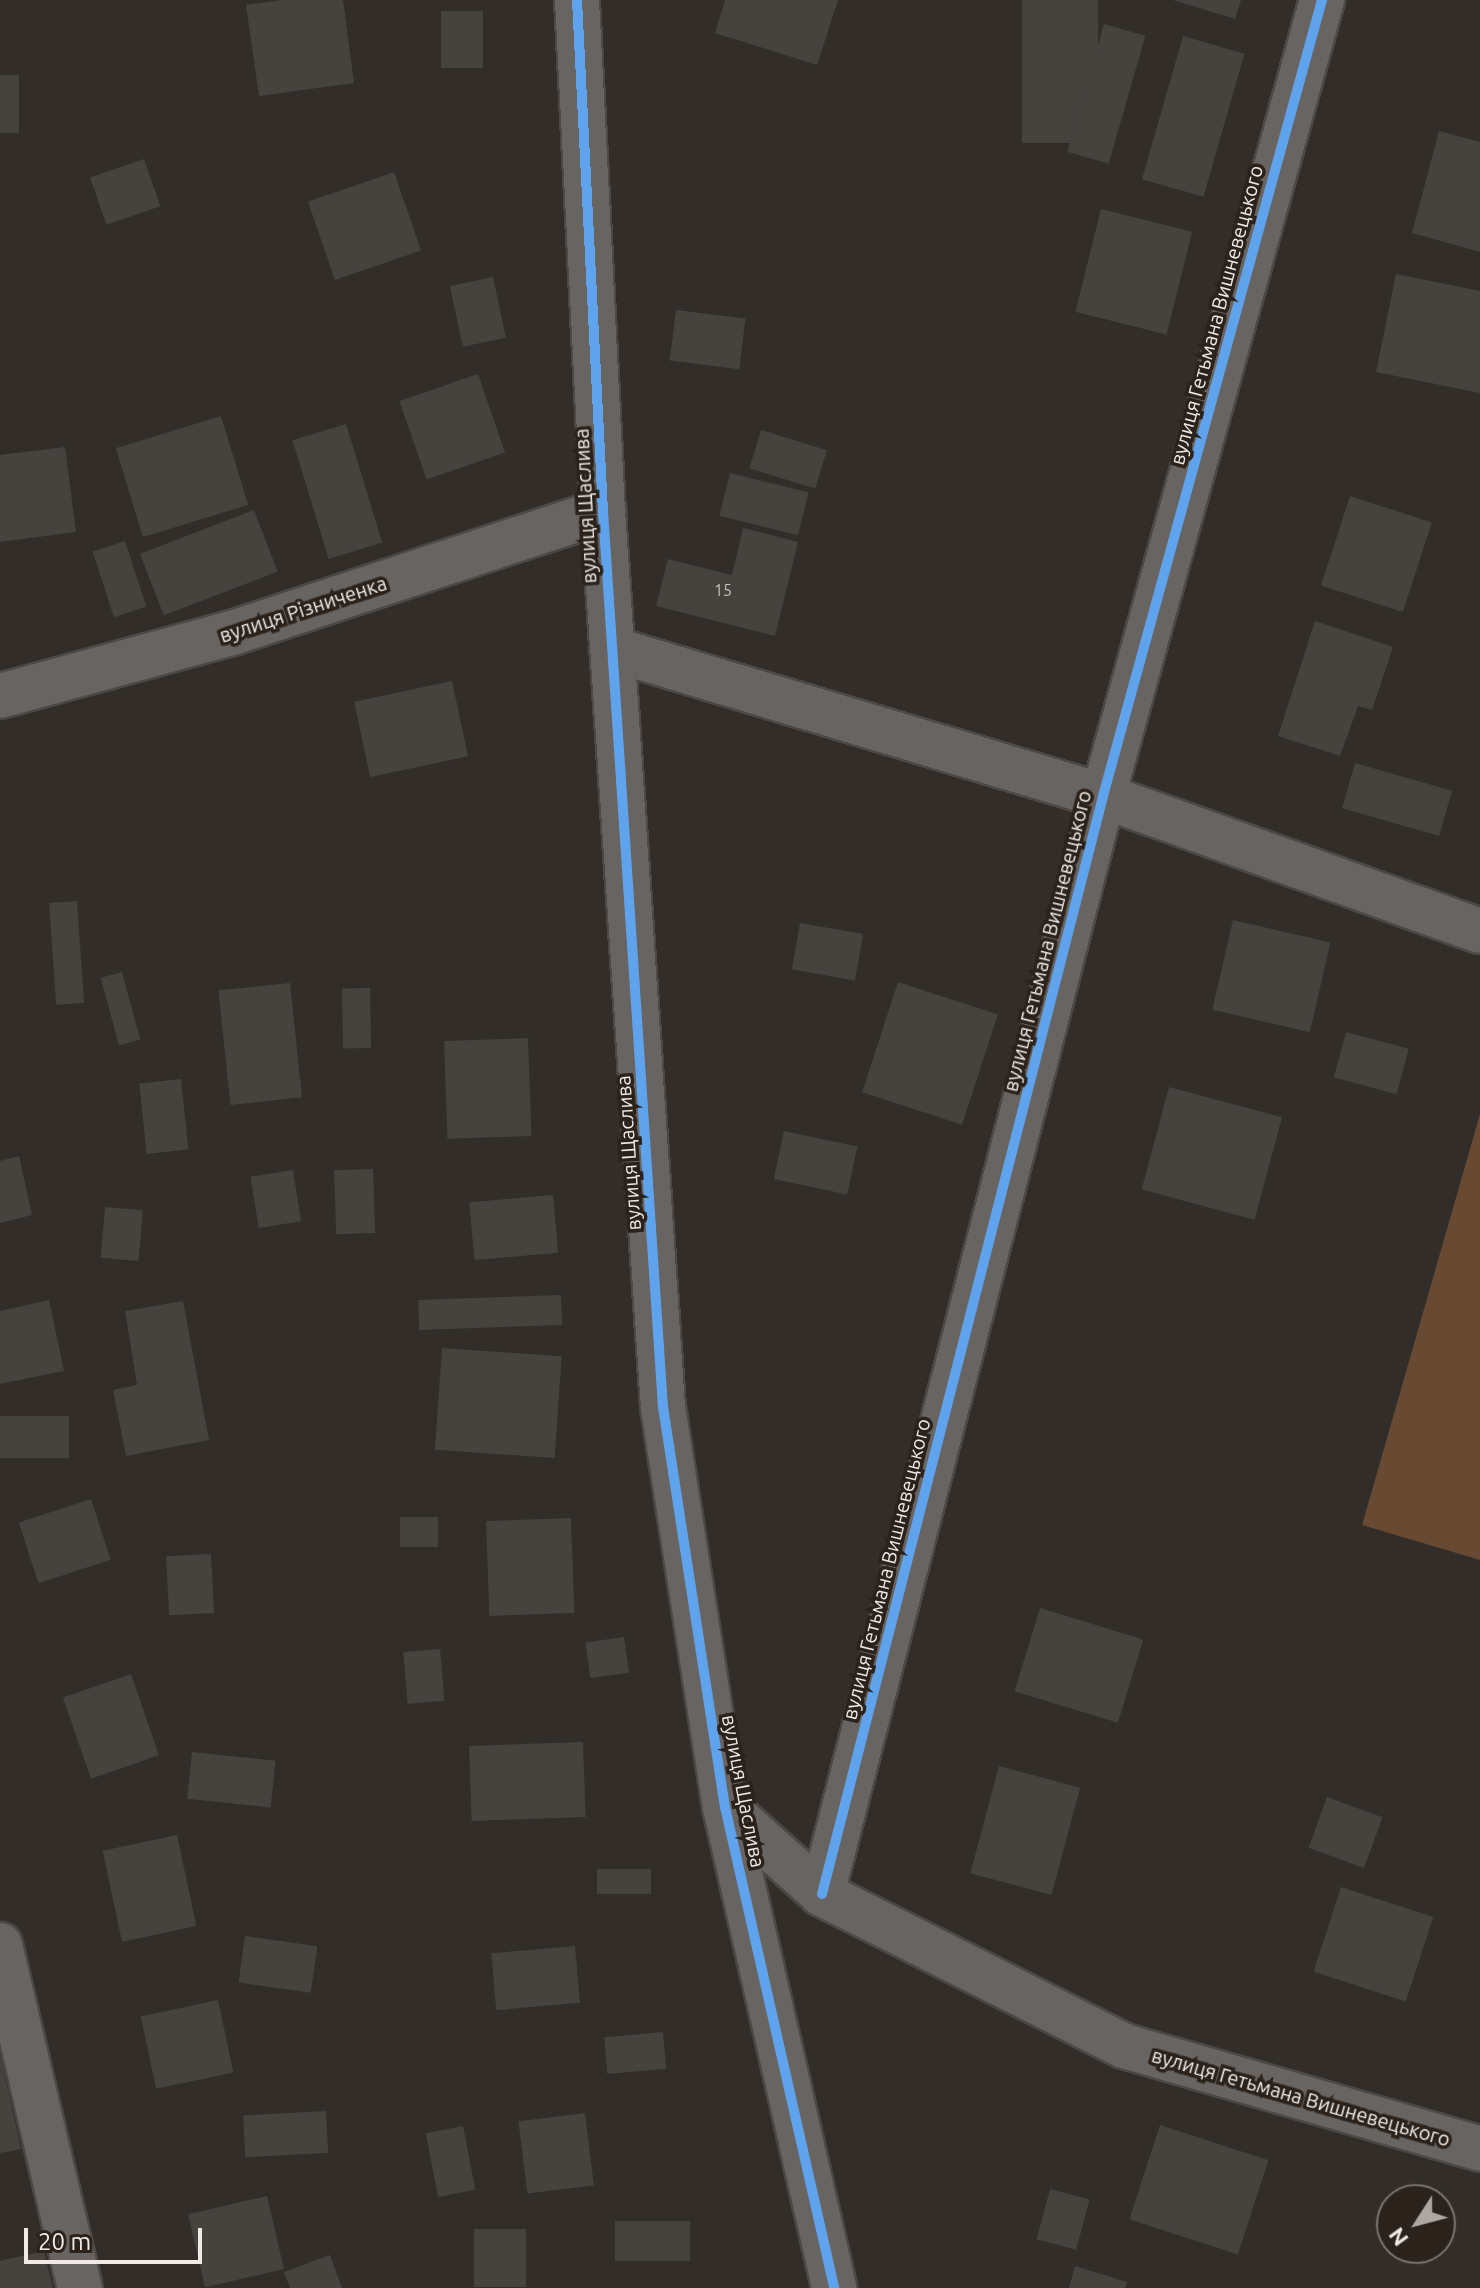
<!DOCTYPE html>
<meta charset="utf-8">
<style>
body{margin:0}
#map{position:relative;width:1480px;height:2288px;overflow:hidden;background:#322d28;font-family:Ubuntu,sans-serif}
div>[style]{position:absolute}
.green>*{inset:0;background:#684932}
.building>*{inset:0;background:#46423e;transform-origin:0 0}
.roads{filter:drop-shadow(2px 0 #4d4844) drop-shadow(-2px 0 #4d4844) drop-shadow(0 2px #4d4844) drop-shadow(0 -2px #4d4844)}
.minor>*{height:44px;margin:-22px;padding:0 22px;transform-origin:22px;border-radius:22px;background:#686461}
.cycleway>*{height:10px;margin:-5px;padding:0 5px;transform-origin:5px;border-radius:5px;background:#60a3ed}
span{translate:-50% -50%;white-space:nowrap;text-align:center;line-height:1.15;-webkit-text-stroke:7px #2b221b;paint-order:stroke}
.number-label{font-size:16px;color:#c6bfbb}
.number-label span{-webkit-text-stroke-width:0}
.street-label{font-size:20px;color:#f0e9e5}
.north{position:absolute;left:1376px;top:2184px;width:80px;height:80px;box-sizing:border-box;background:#2b221b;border:2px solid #7a726c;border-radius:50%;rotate:234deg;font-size:22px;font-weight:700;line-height:32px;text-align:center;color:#f0e9e5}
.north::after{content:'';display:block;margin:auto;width:28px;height:36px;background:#aea7a3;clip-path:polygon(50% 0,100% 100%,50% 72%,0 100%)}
.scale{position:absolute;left:24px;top:2228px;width:178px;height:36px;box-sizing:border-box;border:4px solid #f0e9e5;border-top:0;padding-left:10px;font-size:24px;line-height:28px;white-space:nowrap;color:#f0e9e5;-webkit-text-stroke:6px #2b221b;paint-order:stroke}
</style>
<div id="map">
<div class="green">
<div style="clip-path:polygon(1480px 1114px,1480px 1560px,1362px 1525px)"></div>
</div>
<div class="building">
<div style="clip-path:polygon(282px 0,343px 0,354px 83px,259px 96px,246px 5px)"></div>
<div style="clip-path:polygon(725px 0,838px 0,817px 65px,715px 33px)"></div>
<div style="left:1022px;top:0;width:76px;height:143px"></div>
<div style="clip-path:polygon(1173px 0,1241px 0,1235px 19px)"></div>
<div style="left:441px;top:11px;width:42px;height:57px"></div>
<div style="left:1104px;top:24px;width:43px;height:133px;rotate:16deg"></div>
<div style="left:1183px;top:36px;width:64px;height:149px;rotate:16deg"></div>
<div style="left:0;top:75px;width:19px;height:58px"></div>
<div style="clip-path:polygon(1439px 131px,1480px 142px,1480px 252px,1412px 233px)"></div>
<div style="left:144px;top:159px;width:50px;height:57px;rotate:71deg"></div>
<div style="left:394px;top:172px;width:83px;height:91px;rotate:71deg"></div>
<div style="left:1101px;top:209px;width:94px;height:106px;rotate:14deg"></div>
<div style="clip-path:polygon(1396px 274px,1480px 291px,1480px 393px,1376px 372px)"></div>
<div style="left:493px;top:277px;width:62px;height:44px;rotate:78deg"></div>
<div style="left:676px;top:310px;width:70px;height:51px;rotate:7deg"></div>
<div style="left:478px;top:374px;width:83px;height:83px;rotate:71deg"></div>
<div style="left:221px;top:416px;width:93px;height:110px;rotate:73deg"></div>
<div style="left:346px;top:424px;width:124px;height:56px;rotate:73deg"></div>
<div style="left:761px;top:430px;width:69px;height:40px;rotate:17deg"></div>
<div style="clip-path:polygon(65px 447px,76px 532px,0 542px,0 455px)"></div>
<div style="left:730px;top:473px;width:81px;height:44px;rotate:14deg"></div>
<div style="left:1350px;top:496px;width:86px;height:94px;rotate:18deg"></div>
<div style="left:254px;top:510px;width:66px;height:122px;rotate:69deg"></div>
<div style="clip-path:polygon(743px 528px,798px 542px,775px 636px,656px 606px,668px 559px,732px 575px)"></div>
<div style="left:125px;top:541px;width:69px;height:34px;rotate:72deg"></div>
<div style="clip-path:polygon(1315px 621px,1393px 647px,1372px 710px,1358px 706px,1340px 756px,1278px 736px)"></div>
<div style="left:452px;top:681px;width:77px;height:100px;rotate:78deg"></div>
<div style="left:1355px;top:763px;width:101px;height:47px;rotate:16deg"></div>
<div style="left:77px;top:901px;width:102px;height:28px;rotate:86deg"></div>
<div style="left:1233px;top:920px;width:100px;height:92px;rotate:13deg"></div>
<div style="left:800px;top:923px;width:64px;height:47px;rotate:10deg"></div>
<div style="left:122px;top:972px;width:70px;height:22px;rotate:75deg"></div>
<div style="left:898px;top:982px;width:105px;height:116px;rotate:18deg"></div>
<div style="left:290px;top:983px;width:115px;height:72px;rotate:84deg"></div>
<div style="left:370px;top:988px;width:60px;height:28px;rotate:89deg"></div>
<div style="left:1346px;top:1032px;width:65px;height:47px;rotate:15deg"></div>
<div style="left:528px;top:1038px;width:98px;height:84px;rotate:88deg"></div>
<div style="left:181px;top:1079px;width:71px;height:42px;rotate:84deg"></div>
<div style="left:1169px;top:1087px;width:117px;height:106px;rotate:15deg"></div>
<div style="left:784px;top:1131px;width:75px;height:49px;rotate:12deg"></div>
<div style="clip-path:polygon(19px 1156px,32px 1215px,0 1223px,0 1161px)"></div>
<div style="left:373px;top:1169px;width:64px;height:39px;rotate:88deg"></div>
<div style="left:293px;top:1170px;width:52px;height:43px;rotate:81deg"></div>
<div style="left:553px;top:1195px;width:58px;height:84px;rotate:85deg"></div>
<div style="left:105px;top:1207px;width:38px;height:51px;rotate:5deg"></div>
<div style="left:561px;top:1295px;width:30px;height:143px;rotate:88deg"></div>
<div style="clip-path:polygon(49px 1300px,64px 1371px,0 1384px,0 1311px)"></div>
<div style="clip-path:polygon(183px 1301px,209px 1440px,126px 1456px,113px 1390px,137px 1385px,125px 1311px)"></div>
<div style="left:442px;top:1348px;width:120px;height:102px;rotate:4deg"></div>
<div style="left:0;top:1416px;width:69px;height:42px"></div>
<div style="left:91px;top:1499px;width:64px;height:76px;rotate:72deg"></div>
<div style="left:400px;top:1517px;width:38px;height:30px"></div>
<div style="left:571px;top:1518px;width:95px;height:85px;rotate:88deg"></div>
<div style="left:211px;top:1554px;width:59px;height:45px;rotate:87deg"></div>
<div style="left:1040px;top:1608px;width:108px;height:87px;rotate:17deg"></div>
<div style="left:624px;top:1637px;width:36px;height:39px;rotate:82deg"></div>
<div style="left:440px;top:1649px;width:52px;height:37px;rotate:85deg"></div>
<div style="left:131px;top:1674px;width:86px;height:72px;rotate:71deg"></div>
<div style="left:583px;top:1742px;width:75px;height:114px;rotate:88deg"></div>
<div style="left:192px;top:1752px;width:84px;height:47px;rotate:6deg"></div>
<div style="left:999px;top:1766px;width:84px;height:111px;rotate:15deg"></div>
<div style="left:1327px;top:1797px;width:59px;height:54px;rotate:20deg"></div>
<div style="left:177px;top:1835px;width:93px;height:76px;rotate:78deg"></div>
<div style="left:651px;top:1869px;width:25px;height:54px;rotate:90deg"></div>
<div style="left:1341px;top:1887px;width:97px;height:89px;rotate:18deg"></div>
<div style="left:245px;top:1936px;width:73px;height:47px;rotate:8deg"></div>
<div style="left:575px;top:1946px;width:57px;height:84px;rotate:85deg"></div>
<div style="left:218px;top:2000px;width:74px;height:79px;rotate:78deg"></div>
<div style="left:663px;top:2032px;width:37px;height:59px;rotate:85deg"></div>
<div style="clip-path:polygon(0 2053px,21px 2149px,0 2153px)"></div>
<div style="left:326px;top:2111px;width:42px;height:83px;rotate:87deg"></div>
<div style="left:585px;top:2113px;width:73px;height:67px;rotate:83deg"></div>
<div style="left:1160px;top:2125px;width:114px;height:99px;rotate:18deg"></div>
<div style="left:463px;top:2126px;width:65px;height:38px;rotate:79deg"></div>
<div style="left:1050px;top:2189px;width:41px;height:52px;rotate:15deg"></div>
<div style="left:267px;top:2196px;width:75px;height:81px;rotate:77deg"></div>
<div style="left:615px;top:2221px;width:75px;height:40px"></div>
<div style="left:526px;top:2229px;width:58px;height:52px;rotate:90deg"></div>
<div style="clip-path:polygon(44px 2251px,53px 2288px,0 2288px,0 2261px)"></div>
<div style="clip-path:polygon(330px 2255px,342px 2288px,290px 2288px,284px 2272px)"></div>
<div style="clip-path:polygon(1075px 2266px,1127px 2282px,1125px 2288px,1069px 2288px)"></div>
</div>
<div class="roads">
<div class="minor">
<div style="left:577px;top:0;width:512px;rotate:87.09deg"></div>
<div style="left:603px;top:511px;width:898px;rotate:86.17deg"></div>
<div style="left:663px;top:1407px;width:405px;rotate:81.2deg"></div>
<div style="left:725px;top:1807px;width:493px;rotate:77.2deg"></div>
<div style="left:612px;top:649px;width:513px;rotate:16.67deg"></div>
<div style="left:1103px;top:796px;width:400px;rotate:19.7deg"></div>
<div style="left:0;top:696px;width:240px;rotate:-15.2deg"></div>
<div style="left:232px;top:633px;width:391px;rotate:-18.2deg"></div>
<div style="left:725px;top:1807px;width:130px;rotate:41.9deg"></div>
<div style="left:822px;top:1894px;width:338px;rotate:26.7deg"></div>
<div style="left:1124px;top:2046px;width:371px;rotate:16.1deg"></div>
<div style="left:822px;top:1894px;width:1133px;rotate:-75.64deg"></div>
<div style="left:1103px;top:796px;width:826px;rotate:-74.62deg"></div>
<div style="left:0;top:1945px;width:352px;rotate:76.9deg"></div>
</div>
</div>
<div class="cycleway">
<div style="left:577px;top:0;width:512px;rotate:87.09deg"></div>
<div style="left:603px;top:511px;width:898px;rotate:86.17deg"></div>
<div style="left:663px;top:1407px;width:405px;rotate:81.2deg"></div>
<div style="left:725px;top:1807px;width:493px;rotate:77.2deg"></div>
<div style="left:822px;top:1894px;width:1133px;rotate:-75.64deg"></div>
<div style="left:1103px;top:796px;width:826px;rotate:-74.62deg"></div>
</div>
<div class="number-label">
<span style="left:723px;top:590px">15</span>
</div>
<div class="street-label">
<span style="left:1216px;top:315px;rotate:-75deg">вулиця Гетьмана Вишневецького</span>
<span style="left:585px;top:506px;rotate:-93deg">вулиця Щаслива</span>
<span style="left:303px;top:609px;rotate:-18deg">вулиця Різниченка</span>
<span style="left:1047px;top:941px;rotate:-76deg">вулиця Гетьмана Вишневецького</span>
<span style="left:628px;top:1153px;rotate:-94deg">вулиця Щаслива</span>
<span style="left:886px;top:1569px;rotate:-76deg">вулиця Гетьмана Вишневецького</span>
<span style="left:744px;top:1791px;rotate:79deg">вулиця Щаслива</span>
<span style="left:1301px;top:2097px;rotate:16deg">вулиця Гетьмана Вишневецького</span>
</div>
<div class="north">N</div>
<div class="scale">20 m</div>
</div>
